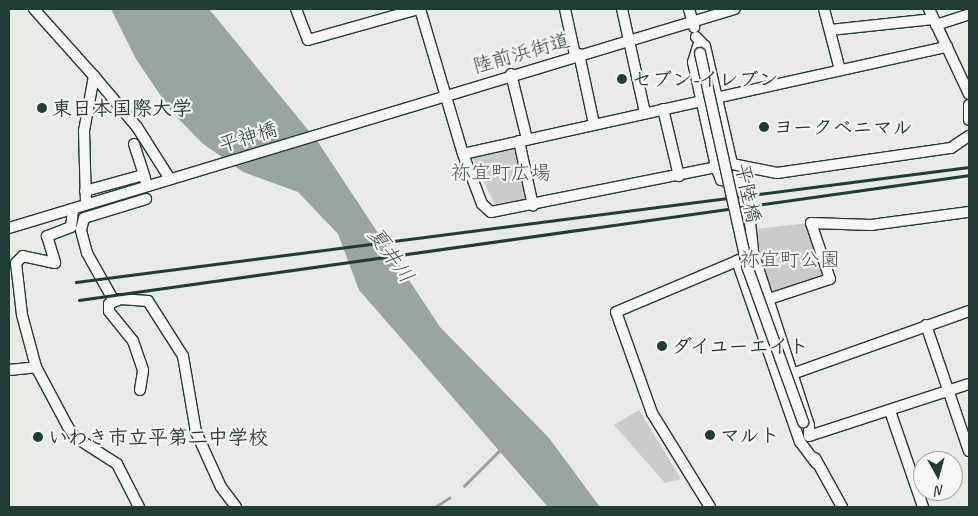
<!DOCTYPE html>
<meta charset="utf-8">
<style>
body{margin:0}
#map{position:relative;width:978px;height:516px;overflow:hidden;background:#e9ebe7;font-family:Caveat,"Klee One",sans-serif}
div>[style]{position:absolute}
.green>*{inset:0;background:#c7cec9}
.water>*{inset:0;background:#99a6a0}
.stream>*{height:2.5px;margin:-1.25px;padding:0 1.25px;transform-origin:1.25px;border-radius:1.25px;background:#99a6a0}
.minor-tunnel>*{height:10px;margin-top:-5px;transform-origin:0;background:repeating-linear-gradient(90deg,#c1c8c3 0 10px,transparent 0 15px)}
.roads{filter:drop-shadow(1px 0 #1f3d34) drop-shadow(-1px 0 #1f3d34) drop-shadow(0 1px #1f3d34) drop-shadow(0 -1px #1f3d34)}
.minor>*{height:10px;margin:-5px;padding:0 5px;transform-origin:5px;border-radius:5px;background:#f6f6f2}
.rail>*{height:2.5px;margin:-1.25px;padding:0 1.25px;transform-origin:1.25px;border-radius:1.25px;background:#1f3d34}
.bridges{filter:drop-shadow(1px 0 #1f3d34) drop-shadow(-1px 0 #1f3d34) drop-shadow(0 1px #1f3d34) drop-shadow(0 -1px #1f3d34)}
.minor-bridge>*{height:10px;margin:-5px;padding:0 5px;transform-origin:5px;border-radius:5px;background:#f6f6f2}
.dots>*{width:14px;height:14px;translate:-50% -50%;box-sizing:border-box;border:2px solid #f6f6f2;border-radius:50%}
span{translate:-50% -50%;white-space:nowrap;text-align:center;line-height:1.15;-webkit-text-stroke:4.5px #f6f6f2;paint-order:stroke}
.street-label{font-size:20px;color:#1f3d34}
.poi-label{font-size:20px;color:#1f3d34;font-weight:700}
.left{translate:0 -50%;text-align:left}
.park-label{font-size:20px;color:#415a52}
.water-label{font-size:21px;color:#445c54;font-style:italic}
.frame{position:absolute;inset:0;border:10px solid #1f3d34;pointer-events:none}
.north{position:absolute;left:913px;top:451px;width:50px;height:50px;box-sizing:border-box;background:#f6f6f2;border:1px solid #a0aca6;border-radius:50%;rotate:173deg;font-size:14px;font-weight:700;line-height:20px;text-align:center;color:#1f3d34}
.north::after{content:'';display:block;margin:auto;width:18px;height:22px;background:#1f3d34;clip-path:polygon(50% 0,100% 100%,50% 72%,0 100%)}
</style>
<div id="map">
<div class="green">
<div style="clip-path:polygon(517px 146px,529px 200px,495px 205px,471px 155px)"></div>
<div style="clip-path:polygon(810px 223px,825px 271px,822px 281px,768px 299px,756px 229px)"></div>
<div style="clip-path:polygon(639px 410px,681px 479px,665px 483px,614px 425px)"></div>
</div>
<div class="water">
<div style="clip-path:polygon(111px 9px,209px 9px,318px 142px,440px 327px,549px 438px,600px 507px,548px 507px,359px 290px,338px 234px,298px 192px,243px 172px,202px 143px,171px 111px,136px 59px)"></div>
</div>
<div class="stream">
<div style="left:464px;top:486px;width:54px;rotate:-45deg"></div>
<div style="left:435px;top:507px;width:17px;rotate:-33deg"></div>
</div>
<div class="minor-tunnel">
<div style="left:745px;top:187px;width:35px;rotate:82deg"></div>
</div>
<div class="roads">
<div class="minor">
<div style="left:34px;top:9px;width:90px;rotate:48.2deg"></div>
<div style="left:94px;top:76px;width:56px;rotate:100.3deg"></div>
<div style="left:84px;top:131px;width:73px;rotate:88.4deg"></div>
<div style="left:296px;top:9px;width:33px;rotate:69deg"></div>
<div style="left:308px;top:40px;width:114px;rotate:-15.7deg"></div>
<div style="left:420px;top:9px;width:151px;rotate:73.5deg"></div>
<div style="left:463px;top:154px;width:53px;rotate:69.2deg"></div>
<div style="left:482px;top:204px;width:12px;rotate:42deg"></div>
<div style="left:491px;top:212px;width:246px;rotate:-11.3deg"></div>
<div style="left:732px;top:164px;width:46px;rotate:11.3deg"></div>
<div style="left:777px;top:173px;width:176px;rotate:-8.2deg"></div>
<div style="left:951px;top:148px;width:22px;rotate:-34deg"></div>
<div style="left:565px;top:9px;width:47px;rotate:77.7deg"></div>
<div style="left:622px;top:9px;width:107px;rotate:77.5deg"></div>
<div style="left:689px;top:9px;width:19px;rotate:74deg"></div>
<div style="left:824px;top:9px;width:63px;rotate:75.3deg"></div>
<div style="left:929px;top:9px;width:94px;rotate:64.8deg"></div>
<div style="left:936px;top:25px;width:35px;rotate:-18deg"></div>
<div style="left:830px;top:30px;width:104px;rotate:-6.1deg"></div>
<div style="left:696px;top:37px;width:13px;rotate:45deg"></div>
<div style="left:705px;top:46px;width:121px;rotate:77.1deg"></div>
<div style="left:698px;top:46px;width:17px;rotate:107deg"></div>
<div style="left:693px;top:62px;width:107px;rotate:77.6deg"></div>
<div style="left:716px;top:167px;width:14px;rotate:69deg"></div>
<div style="left:721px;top:180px;width:22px;rotate:8deg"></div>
<div style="left:743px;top:183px;width:4px;rotate:63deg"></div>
<div style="left:579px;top:54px;width:72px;rotate:77.9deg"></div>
<div style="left:511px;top:74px;width:67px;rotate:76.2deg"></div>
<div style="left:94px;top:76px;width:67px;rotate:49.9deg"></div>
<div style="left:137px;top:127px;width:62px;rotate:57.6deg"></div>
<div style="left:969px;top:105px;width:15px;rotate:90deg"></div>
<div style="left:663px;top:109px;width:69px;rotate:76.6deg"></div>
<div style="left:519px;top:141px;width:66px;rotate:77.8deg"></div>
<div style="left:134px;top:144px;width:35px;rotate:72deg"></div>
<div style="left:463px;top:154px;width:496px;rotate:-12.5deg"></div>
<div style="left:85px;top:191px;width:60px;rotate:-15.4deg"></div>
<div style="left:143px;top:175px;width:12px;rotate:66deg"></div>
<div style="left:73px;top:209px;width:18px;rotate:96deg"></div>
<div style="left:71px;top:227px;width:26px;rotate:159deg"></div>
<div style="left:47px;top:236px;width:28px;rotate:73deg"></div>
<div style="left:55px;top:263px;width:33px;rotate:-168deg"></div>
<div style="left:23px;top:256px;width:10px;rotate:135deg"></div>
<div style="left:16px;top:263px;width:52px;rotate:83.4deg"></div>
<div style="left:22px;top:315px;width:54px;rotate:74.9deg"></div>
<div style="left:36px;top:367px;width:68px;rotate:61.9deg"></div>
<div style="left:68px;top:427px;width:12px;rotate:55deg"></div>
<div style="left:75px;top:437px;width:50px;rotate:32.7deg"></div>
<div style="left:117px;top:464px;width:48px;rotate:62.9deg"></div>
<div style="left:750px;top:222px;width:30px;rotate:84deg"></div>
<div style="left:9px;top:228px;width:758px;rotate:-16.79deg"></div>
<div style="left:766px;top:300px;width:67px;rotate:-18.2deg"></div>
<div style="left:830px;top:279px;width:59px;rotate:-108.7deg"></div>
<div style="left:811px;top:223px;width:60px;rotate:1.9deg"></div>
<div style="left:871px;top:225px;width:99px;rotate:-7.6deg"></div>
<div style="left:114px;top:301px;width:55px;rotate:-119.4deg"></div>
<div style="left:87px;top:253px;width:24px;rotate:-105deg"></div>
<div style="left:81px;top:230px;width:12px;rotate:-76deg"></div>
<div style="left:84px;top:218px;width:65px;rotate:-17deg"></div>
<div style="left:926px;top:325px;width:133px;rotate:71.2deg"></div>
<div style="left:9px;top:370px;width:27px;rotate:-6deg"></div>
<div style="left:792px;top:374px;width:188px;rotate:-19.6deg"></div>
<div style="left:140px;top:390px;width:20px;rotate:-81deg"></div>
<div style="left:143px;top:370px;width:31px;rotate:-109deg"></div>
<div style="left:133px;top:341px;width:38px;rotate:-129deg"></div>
<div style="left:109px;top:311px;width:7px;rotate:-90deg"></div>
<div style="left:109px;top:304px;width:12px;rotate:-24deg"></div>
<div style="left:120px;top:299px;width:28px;rotate:4deg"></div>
<div style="left:148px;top:301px;width:65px;rotate:57.5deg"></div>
<div style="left:183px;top:356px;width:77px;rotate:80.3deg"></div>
<div style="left:196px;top:432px;width:60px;rotate:65.6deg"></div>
<div style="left:221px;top:487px;width:25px;rotate:53deg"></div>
<div style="left:890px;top:411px;width:102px;rotate:71deg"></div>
<div style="left:815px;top:458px;width:56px;rotate:61.1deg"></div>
<div style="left:816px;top:463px;width:26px;rotate:-127deg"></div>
<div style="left:800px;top:442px;width:192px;rotate:-109.2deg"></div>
<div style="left:737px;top:261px;width:18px;rotate:-29deg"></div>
<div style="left:753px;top:252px;width:182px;rotate:72.1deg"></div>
<div style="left:809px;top:425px;width:11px;rotate:90deg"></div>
<div style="left:809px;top:436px;width:168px;rotate:-18deg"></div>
<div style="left:710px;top:507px;width:110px;rotate:-121.7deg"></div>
<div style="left:652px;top:413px;width:107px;rotate:-109.6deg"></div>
<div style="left:616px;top:312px;width:131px;rotate:-22.9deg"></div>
</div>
</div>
<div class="rail">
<div style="left:76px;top:282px;width:900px;rotate:-7.34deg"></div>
<div style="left:79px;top:300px;width:899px;rotate:-7.99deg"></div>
</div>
<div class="bridges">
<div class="minor-bridge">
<div style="left:700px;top:53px;width:221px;rotate:77.5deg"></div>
<div style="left:748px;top:269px;width:163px;rotate:70.2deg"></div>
</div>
</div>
<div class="dots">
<div style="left:622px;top:79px;background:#1f3d34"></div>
<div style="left:42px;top:108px;background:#1f3d34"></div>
<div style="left:764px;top:127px;background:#1f3d34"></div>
<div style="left:662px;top:346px;background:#1f3d34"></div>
<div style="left:710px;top:435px;background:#1f3d34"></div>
<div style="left:38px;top:437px;background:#1f3d34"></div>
</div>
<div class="street-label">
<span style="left:521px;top:53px;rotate:-16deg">陸前浜街道</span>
<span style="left:248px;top:137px;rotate:-17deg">平神橋</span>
<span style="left:748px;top:193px;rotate:78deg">平陸橋</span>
</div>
<div class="poi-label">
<span class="left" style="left:632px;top:79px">セブン-イレブン</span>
<span class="left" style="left:52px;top:108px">東日本国際大学</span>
<span class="left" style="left:774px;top:127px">ヨークベニマル</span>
<span class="left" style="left:672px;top:346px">ダイユーエイト</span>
<span class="left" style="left:720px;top:435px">マルト</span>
<span class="left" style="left:48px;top:437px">いわき市立平第二中学校</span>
</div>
<div class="park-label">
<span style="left:501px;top:172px">祢宜町広場</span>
<span style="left:790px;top:259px">祢宜町公園</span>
</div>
<div class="water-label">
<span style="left:391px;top:255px;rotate:54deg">夏井川</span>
</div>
<div class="frame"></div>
<div class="north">N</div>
</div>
